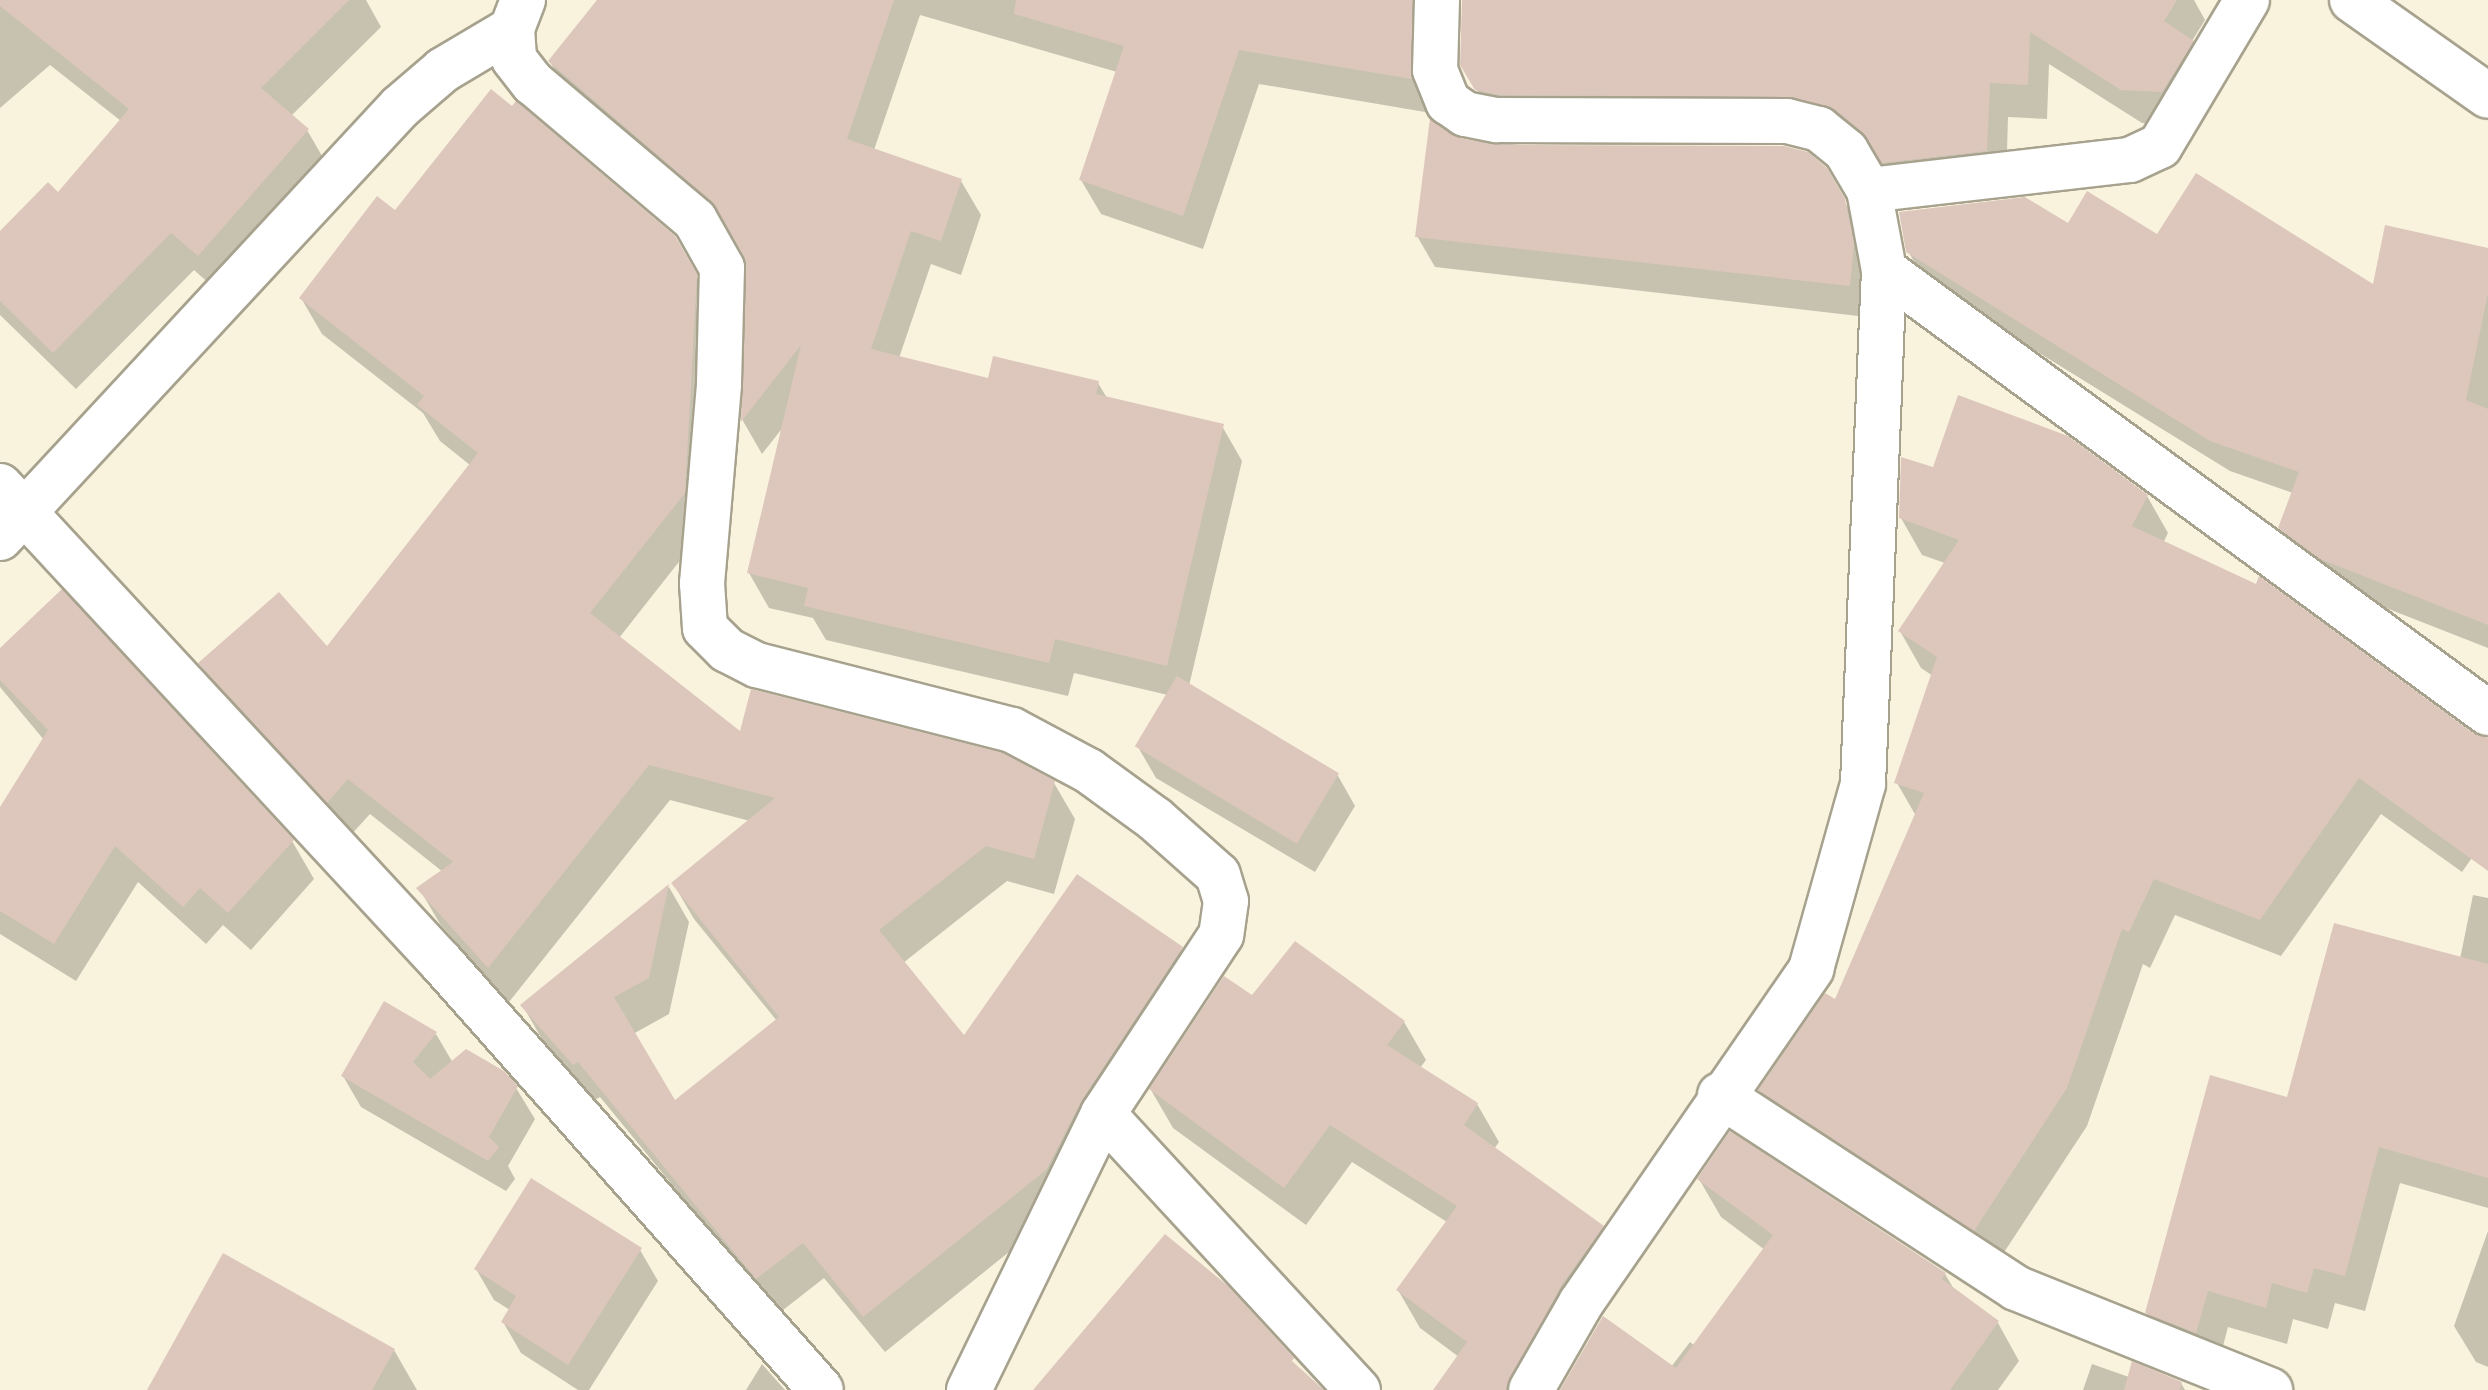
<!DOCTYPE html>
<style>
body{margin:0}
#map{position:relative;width:2488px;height:1390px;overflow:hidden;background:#f9f3dd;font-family:Inter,sans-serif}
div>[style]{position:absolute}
.shadow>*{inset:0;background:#0003}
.building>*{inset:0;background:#ddc7bd;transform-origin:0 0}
.roads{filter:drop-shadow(2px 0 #a7a28e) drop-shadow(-2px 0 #a7a28e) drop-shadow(0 2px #a7a28e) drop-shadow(0 -2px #a7a28e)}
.street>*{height:44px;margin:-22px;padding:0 22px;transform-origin:22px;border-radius:22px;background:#fff}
span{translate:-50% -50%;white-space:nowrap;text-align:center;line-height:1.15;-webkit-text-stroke:8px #fff;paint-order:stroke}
</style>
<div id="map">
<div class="shadow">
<div style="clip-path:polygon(0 0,366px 0,381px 27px,291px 116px,307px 130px,329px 168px,220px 293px,194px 270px,76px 389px,0 315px,0 234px,58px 195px,121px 121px,50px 65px,0 108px)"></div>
<div style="clip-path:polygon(598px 0,1418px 0,1431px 113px,1259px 84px,1203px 249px,1101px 214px,1081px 180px,1117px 72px,920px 15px,874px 150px,961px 181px,981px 215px,961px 275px,931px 264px,899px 358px,989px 380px,1098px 383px,1107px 398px,1222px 426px,1242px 461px,1189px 686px,1337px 774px,1355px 806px,1315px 872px,1156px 778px,1138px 747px,1168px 695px,1074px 673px,1068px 696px,826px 640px,813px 618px,769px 608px,749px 573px,784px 426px,762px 454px,743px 421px,746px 256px,734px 236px,570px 96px,550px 62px)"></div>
<div style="clip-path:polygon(1463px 0,2194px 0,2205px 20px,2192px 41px,2212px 76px,2182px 125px,2142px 123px,2049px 64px,2047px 119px,2008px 117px,2006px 185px,1884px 166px,1856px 143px,1497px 124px,1462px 65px)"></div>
<div style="clip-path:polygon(1459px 140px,1825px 169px,1862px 232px,1867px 317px,1435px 267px,1417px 236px)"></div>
<div style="clip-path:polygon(396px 213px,674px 237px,716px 312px,704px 530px,619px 638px,741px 734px,1054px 783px,1075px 819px,1054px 894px,1007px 881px,903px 963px,964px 1038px,1181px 949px,1202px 985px,1066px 1206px,885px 1352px,824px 1278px,778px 1314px,600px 1097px,595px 1100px,543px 1041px,523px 1006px,669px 887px,689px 922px,669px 1014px,633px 1034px,674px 1103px,777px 1021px,694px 919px,673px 883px,750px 821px,670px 800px,509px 1002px,440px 924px,419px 888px,443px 872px,370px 814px,349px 837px,221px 699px,200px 663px,327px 649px,470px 465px,440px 441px,423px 413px,322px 334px,301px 298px)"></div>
<div style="clip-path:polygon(2068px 226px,2158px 237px,2375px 287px,2488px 250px,2488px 648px,2340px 590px,2298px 559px,2280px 528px,2293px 493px,2230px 471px,1926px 283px,1908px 251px)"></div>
<div style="clip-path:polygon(1934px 470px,2147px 496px,2168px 533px,2163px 543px,2472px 735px,2488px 740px,2488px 835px,2462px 872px,2381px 814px,2281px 956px,2175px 915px,2150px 968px,2143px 964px,2087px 1126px,1995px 1266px,1782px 1127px,1760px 1090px,1836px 1002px,1916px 816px,1897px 783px,1933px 676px,1921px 668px,1900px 631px,1945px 563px,1922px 555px,1901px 518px)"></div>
<div style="clip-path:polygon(0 651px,292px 841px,314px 879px,251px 950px,223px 925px,206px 944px,138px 882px,76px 981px,0 934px,0 811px,44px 740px,0 687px)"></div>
<div style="clip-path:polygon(2473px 895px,2488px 898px,2488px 1208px,2400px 1183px,2365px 1311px,2335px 1303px,2328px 1329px,2293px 1319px,2287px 1344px,2228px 1327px,2217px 1369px,2168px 1350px,2147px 1313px,2289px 1099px,2460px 959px)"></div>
<div style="clip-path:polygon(1252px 998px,1404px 1022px,1426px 1060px,1420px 1068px,1477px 1104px,1499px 1142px,1494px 1149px,1602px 1227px,1624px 1265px,1545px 1390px,1435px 1390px,1459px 1357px,1420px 1328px,1398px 1290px,1447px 1222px,1352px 1162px,1306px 1225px,1173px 1128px,1151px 1090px)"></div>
<div style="clip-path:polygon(436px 1034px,453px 1063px,516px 1088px,535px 1119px,508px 1166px,515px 1179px,506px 1191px,361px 1107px,343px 1076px)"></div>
<div style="clip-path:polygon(1699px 1179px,1945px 1274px,1955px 1291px,1998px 1323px,2019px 1361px,1998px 1390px,1562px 1390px,1671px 1367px,1690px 1342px,1695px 1346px,1765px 1250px,1721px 1217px)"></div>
<div style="clip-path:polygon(2488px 1231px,2488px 1367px,2476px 1362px,2454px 1326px)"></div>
<div style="clip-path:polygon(640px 1250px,658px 1281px,589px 1390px,578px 1390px,521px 1353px,503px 1322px,510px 1310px,494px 1300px,476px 1269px)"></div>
<div style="clip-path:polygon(394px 1350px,417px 1390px,149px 1390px)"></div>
<div style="clip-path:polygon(762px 1364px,785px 1390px,746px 1390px)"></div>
<div style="clip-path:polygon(2092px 1364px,2129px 1377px,2181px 1383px,2185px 1390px,2083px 1390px)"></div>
</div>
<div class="building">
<div style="clip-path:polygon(0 0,349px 0,261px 88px,309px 129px,198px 256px,171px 233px,53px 353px,0 301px,0 231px,48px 182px,58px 192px,129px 109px,0 6px)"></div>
<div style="clip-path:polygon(597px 0,894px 0,847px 139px,962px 179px,941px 241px,911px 231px,871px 349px,988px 378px,993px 356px,1099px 381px,1096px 394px,1224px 424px,1167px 666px,1055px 639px,1049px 663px,804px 606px,808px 588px,747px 573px,801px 345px,741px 422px,744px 256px,711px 201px,548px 61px)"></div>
<div style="clip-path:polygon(1016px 0,1412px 0,1412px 79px,1239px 50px,1183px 216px,1079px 180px,1124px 46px,1014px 14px)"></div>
<div style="clip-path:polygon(1462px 0,2177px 0,2164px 21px,2194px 41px,2162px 92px,2121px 90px,2030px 32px,2028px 85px,1990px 83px,1987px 151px,1882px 163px,1862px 132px,1835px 110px,1793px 97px,1499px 95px,1475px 90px,1460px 65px)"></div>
<div style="clip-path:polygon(491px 89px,512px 106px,516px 101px,675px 236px,697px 274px,685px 493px,590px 613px,740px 731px,751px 689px,1003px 753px,1055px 781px,1034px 859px,986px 846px,879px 930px,964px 1035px,1077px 874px,1183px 947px,1082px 1100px,1046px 1170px,863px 1317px,803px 1243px,756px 1279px,578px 1062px,573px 1065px,520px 1005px,669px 884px,649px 978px,614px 997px,675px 1100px,779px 1017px,671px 883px,775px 798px,649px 765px,488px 968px,416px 888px,453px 862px,348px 779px,327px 803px,198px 663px,279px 592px,327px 646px,478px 453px,417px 405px,424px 396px,299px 298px,377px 196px,395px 210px)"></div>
<div style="clip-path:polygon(1430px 118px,1460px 138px,1497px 145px,1784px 146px,1808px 152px,1827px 168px,1845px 199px,1854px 243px,1850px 286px,1415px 237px)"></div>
<div style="clip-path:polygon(2196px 173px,2373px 284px,2385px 225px,2488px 248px,2488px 293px,2466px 400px,2488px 409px,2488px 625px,2320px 559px,2278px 528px,2299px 472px,2210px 441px,1906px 252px,1899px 212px,2025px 197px,2068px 223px,2087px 191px,2157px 234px)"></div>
<div style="clip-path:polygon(1958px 395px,2068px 436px,2148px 495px,2132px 526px,2256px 584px,2259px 576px,2473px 733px,2488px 738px,2488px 871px,2359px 778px,2260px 920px,2154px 879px,2129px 932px,2122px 929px,2067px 1088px,1974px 1231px,1758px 1090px,1825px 993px,1835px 999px,1924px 793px,1894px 783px,1937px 657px,1898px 631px,1959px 540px,1899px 518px,1901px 457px,1933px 467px)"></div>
<div style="clip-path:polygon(62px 589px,294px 840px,228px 913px,200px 888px,183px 907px,115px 846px,54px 944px,0 911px,0 807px,48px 730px,0 680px,0 648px)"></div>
<div style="left:1177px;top:676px;width:189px;height:82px;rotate:31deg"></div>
<div style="clip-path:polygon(2334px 923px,2488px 964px,2488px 1178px,2379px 1147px,2345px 1276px,2314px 1268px,2307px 1293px,2272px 1283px,2266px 1308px,2208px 1291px,2196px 1333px,2145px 1313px,2210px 1075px,2287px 1097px)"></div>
<div style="clip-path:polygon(1295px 941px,1405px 1021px,1387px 1045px,1478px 1103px,1464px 1125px,1604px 1226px,1561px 1286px,1506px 1390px,1433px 1390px,1467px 1342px,1396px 1290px,1457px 1206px,1330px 1125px,1284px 1188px,1149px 1089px,1224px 976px,1252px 995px)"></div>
<div style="clip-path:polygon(384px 1001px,437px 1032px,413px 1062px,430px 1079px,466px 1049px,504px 1071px,518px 1086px,489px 1137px,499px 1147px,488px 1161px,341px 1076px)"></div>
<div style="clip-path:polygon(1730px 1131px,1946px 1273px,1942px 1279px,1999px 1321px,1950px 1390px,1560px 1390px,1603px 1316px,1676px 1368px,1773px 1235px,1697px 1179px)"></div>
<div style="clip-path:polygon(531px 1178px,642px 1248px,568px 1365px,501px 1322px,516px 1296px,474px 1269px)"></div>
<div style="clip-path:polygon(1165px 1234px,1227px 1285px,1294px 1358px,1292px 1361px,1324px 1390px,1033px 1390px)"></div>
<div style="clip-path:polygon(223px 1253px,395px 1349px,372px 1390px,147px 1390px)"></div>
<div style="clip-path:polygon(2132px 1361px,2182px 1382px,2180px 1390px,2124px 1390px)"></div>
</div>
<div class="roads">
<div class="street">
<div style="left:523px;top:0;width:31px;rotate:111deg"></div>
<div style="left:512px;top:29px;width:30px;rotate:86deg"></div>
<div style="left:514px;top:59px;width:31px;rotate:52deg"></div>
<div style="left:533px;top:83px;width:212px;rotate:40.2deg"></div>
<div style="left:695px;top:220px;width:55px;rotate:60.6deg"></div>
<div style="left:722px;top:268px;width:117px;rotate:91.5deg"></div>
<div style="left:719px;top:385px;width:199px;rotate:94.9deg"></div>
<div style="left:702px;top:583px;width:45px;rotate:86.2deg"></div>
<div style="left:705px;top:628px;width:31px;rotate:45deg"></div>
<div style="left:727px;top:650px;width:34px;rotate:27deg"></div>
<div style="left:757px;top:665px;width:263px;rotate:14.3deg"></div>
<div style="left:1012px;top:730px;width:87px;rotate:28deg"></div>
<div style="left:1089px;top:771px;width:82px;rotate:36deg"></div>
<div style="left:1155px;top:819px;width:84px;rotate:41.6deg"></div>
<div style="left:1218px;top:875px;width:27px;rotate:73deg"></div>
<div style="left:1226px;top:901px;width:34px;rotate:98deg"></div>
<div style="left:1221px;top:935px;width:214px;rotate:123.4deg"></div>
<div style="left:1437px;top:0;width:70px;rotate:91.6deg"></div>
<div style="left:1435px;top:70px;width:35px;rotate:68deg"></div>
<div style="left:1448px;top:102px;width:21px;rotate:35deg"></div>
<div style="left:1465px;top:114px;width:33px;rotate:11deg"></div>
<div style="left:1497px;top:120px;width:290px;rotate:0.2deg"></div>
<div style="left:1787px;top:121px;width:33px;rotate:14deg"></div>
<div style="left:1819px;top:129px;width:35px;rotate:39deg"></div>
<div style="left:1846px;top:151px;width:45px;rotate:59.5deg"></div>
<div style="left:1869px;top:190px;width:81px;rotate:79.4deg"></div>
<div style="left:1884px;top:270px;width:749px;rotate:36.26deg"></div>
<div style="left:2352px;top:0;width:166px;rotate:35.2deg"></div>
<div style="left:1869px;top:190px;width:263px;rotate:-6.6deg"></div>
<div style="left:2130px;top:160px;width:33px;rotate:-25deg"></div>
<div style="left:2160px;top:146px;width:170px;rotate:-59.2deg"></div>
<div style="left:0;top:486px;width:649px;rotate:47.19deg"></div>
<div style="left:441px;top:962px;width:572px;rotate:48.4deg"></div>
<div style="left:0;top:538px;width:588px;rotate:-47.14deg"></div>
<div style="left:400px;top:107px;width:57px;rotate:-40.7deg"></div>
<div style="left:443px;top:70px;width:80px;rotate:-30.7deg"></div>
<div style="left:1720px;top:1095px;width:353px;rotate:33.1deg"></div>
<div style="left:2016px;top:1288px;width:274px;rotate:21.9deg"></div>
<div style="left:969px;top:1390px;width:307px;rotate:-64.1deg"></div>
<div style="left:1103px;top:1114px;width:376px;rotate:47.3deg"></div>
<div style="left:1531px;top:1390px;width:100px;rotate:-60.1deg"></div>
<div style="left:1581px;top:1303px;width:406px;rotate:-55.4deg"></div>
<div style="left:1811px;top:969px;width:192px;rotate:-74.3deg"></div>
<div style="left:1863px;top:784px;width:514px;rotate:-87.66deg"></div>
</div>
</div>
</div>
